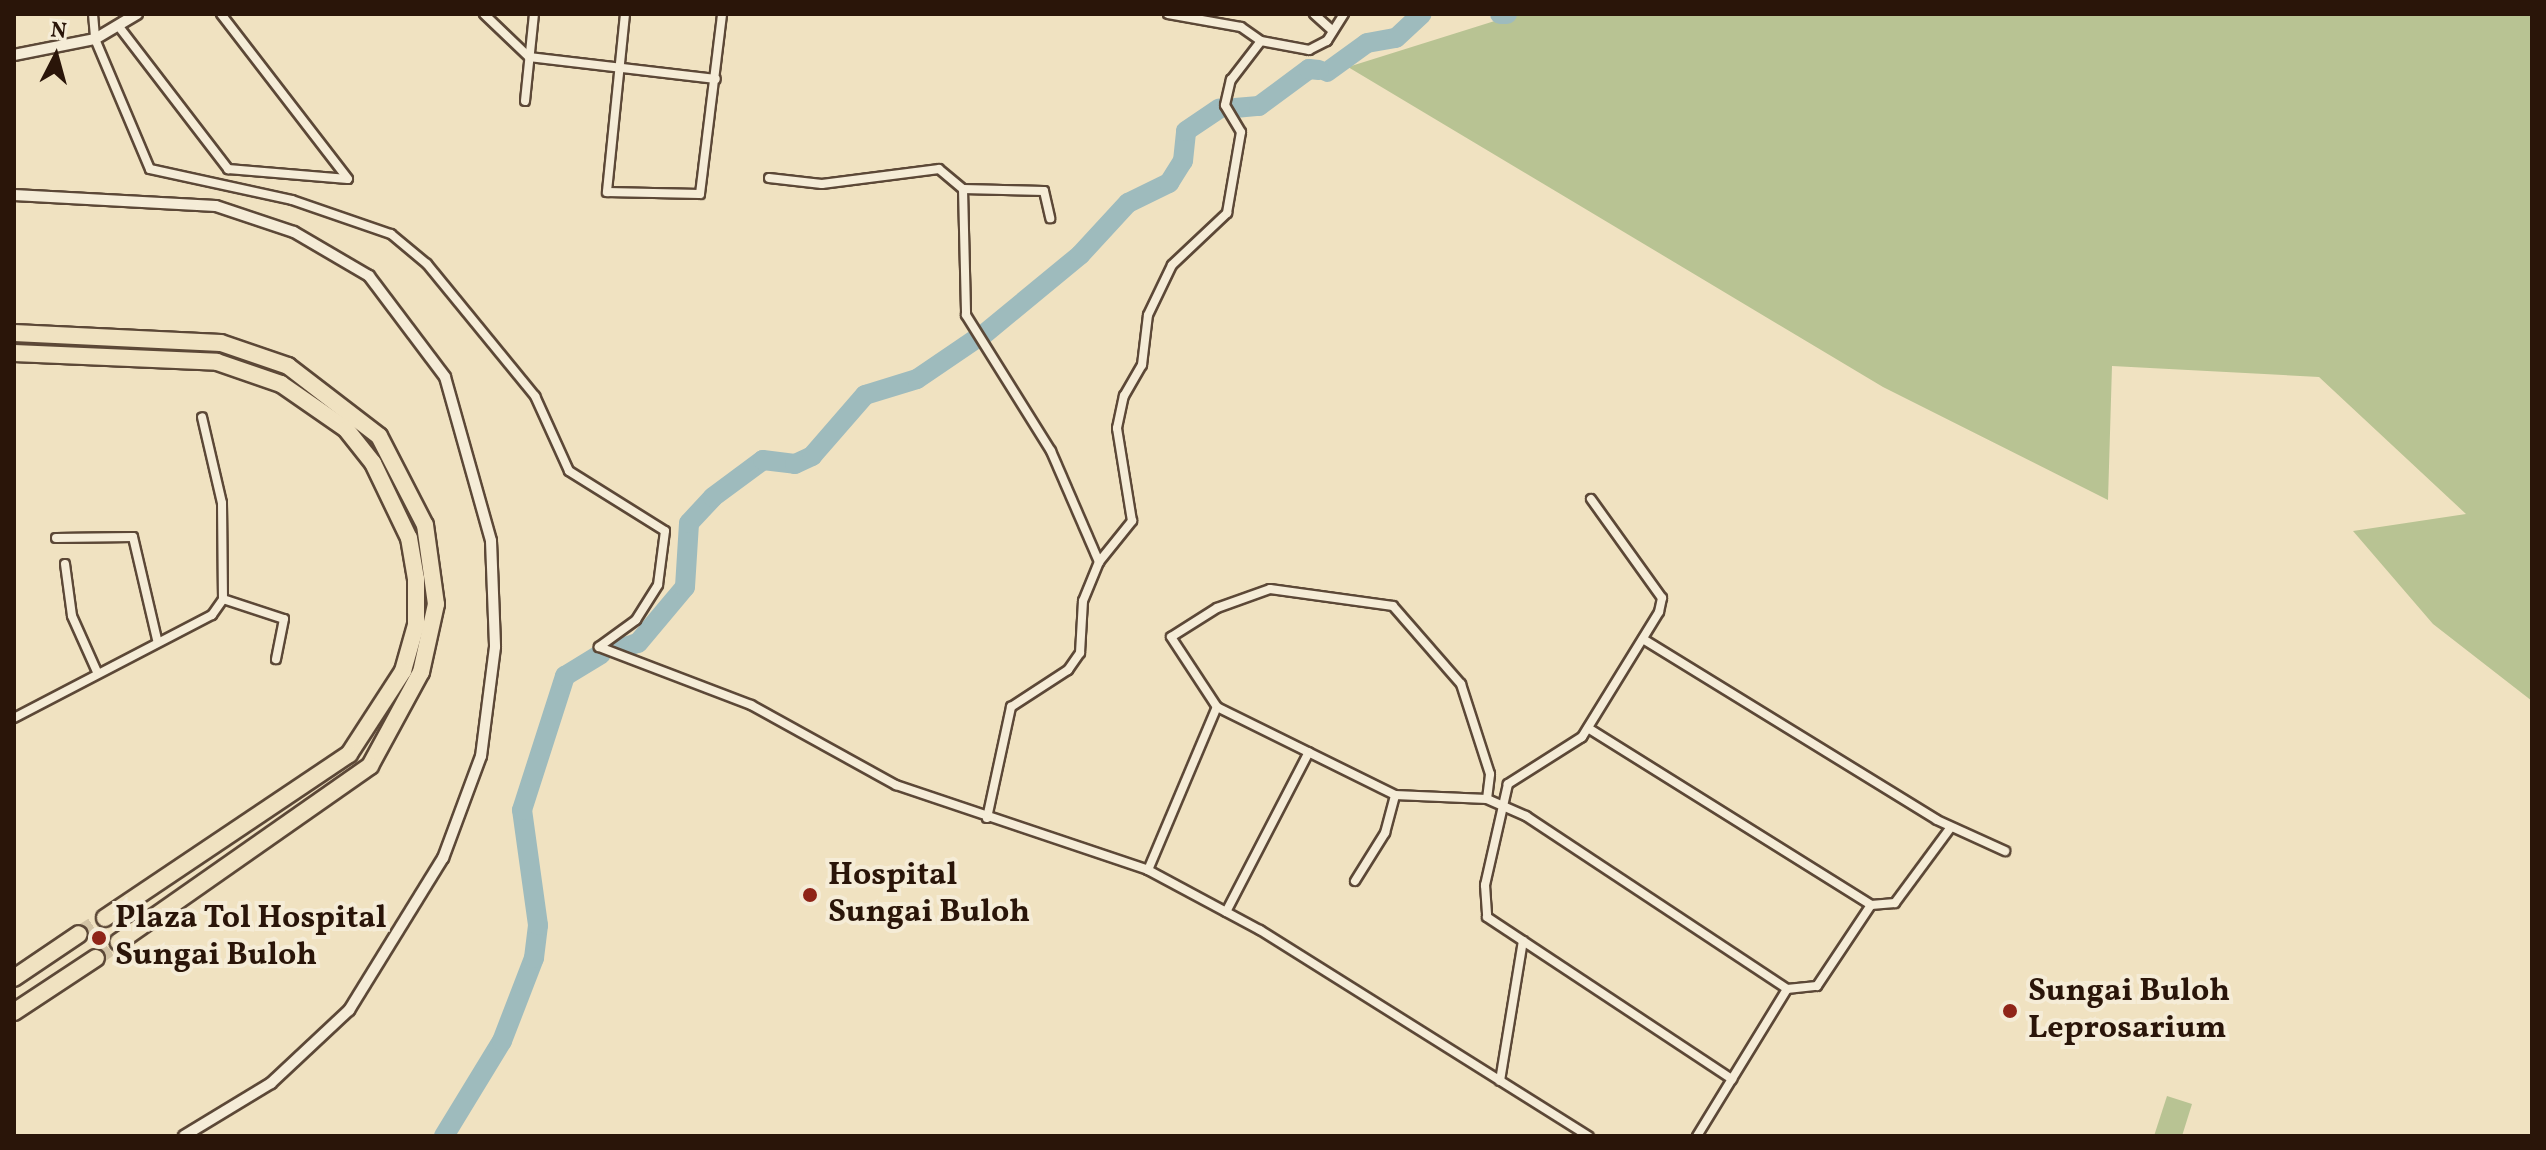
<!DOCTYPE html>
<style>
body{margin:0}
#map{position:relative;width:2546px;height:1150px;overflow:hidden;background:#f0e2c1;font-family:Vollkorn,serif}
div>[style]{position:absolute}
.green>*{inset:0;background:#b8c393}
.river>*{height:20px;margin:-10px;padding:0 10px;transform-origin:10px;border-radius:10px;background:#9ebbbd}
.motorway-tunnel>*{height:16px;margin-top:-8px;transform-origin:0;background:repeating-linear-gradient(90deg,#d2c3a5 0 16px,transparent 0 24px)}
.roads{filter:drop-shadow(2px 0 #5c4837) drop-shadow(-2px 0 #5c4837) drop-shadow(0 2px #5c4837) drop-shadow(0 -2px #5c4837)}
.minor>*{height:8px;margin:-4px;padding:0 4px;transform-origin:4px;border-radius:4px;background:#f5ecd7}
.tertiary>*{height:10px;margin:-5px;padding:0 5px;transform-origin:5px;border-radius:5px;background:#f5ecd7}
.motorway>*{height:16px;margin:-8px;padding:0 8px;transform-origin:8px;border-radius:8px;background:#f0e2c1}
.dots>*{width:22px;height:22px;translate:-50% -50%;box-sizing:border-box;border:4px solid #f5ecd7;border-radius:50%}
span{translate:-50% -50%;white-space:nowrap;text-align:center;line-height:1.15;-webkit-text-stroke:8px #f5ecd7;paint-order:stroke}
.poi-label{font-size:32px;color:#2a1509;font-weight:700}
.left{translate:0 -50%;text-align:left}
.frame{position:absolute;inset:0;border:16px solid #2a1509;pointer-events:none}
.north{position:absolute;left:16px;top:16px;width:80px;height:80px;-webkit-text-stroke:6px #f5ecd7;paint-order:stroke;rotate:6deg;font-size:22px;font-weight:700;line-height:32px;text-align:center;color:#2a1509}
.north::after{content:'';display:block;margin:auto;width:28px;height:36px;background:#2a1509;clip-path:polygon(50% 0,100% 100%,50% 72%,0 100%)}
</style>
<div id="map">
<div class="green">
<div style="clip-path:polygon(1517px 14px,2532px 14px,2532px 701px,2433px 624px,2353px 531px,2466px 514px,2319px 377px,2112px 366px,2108px 500px,1883px 387px,1348px 67px)"></div>
<div style="clip-path:polygon(2167px 1096px,2192px 1104px,2182px 1136px,2154px 1136px)"></div>
</div>
<div class="river">
<div style="left:1500px;top:14px;width:7px"></div>
<div style="left:1327px;top:72px;width:49px;rotate:-35.9deg"></div>
<div style="left:1367px;top:43px;width:29px;rotate:-10deg"></div>
<div style="left:1396px;top:38px;width:35px;rotate:-43deg"></div>
<div style="left:1235px;top:108px;width:24px;rotate:-5deg"></div>
<div style="left:1259px;top:106px;width:62px;rotate:-36.5deg"></div>
<div style="left:1309px;top:69px;width:10px;rotate:6deg"></div>
<div style="left:983px;top:335px;width:126px;rotate:-39.5deg"></div>
<div style="left:1080px;top:255px;width:71px;rotate:-47.3deg"></div>
<div style="left:1128px;top:203px;width:46px;rotate:-26deg"></div>
<div style="left:1169px;top:183px;width:26px;rotate:-58deg"></div>
<div style="left:1183px;top:161px;width:30px;rotate:-84deg"></div>
<div style="left:1186px;top:131px;width:40px;rotate:-34deg"></div>
<div style="left:619px;top:649px;width:20px;rotate:-18deg"></div>
<div style="left:638px;top:643px;width:73px;rotate:-50deg"></div>
<div style="left:685px;top:587px;width:64px;rotate:-86.4deg"></div>
<div style="left:689px;top:523px;width:35px;rotate:-47deg"></div>
<div style="left:713px;top:497px;width:62px;rotate:-36.5deg"></div>
<div style="left:763px;top:460px;width:32px;rotate:7deg"></div>
<div style="left:795px;top:464px;width:19px;rotate:-25deg"></div>
<div style="left:812px;top:456px;width:81px;rotate:-49deg"></div>
<div style="left:865px;top:395px;width:54px;rotate:-17.1deg"></div>
<div style="left:917px;top:379px;width:68px;rotate:-34.2deg"></div>
<div style="left:444px;top:1136px;width:111px;rotate:-58.6deg"></div>
<div style="left:502px;top:1041px;width:89px;rotate:-68.9deg"></div>
<div style="left:534px;top:958px;width:33px;rotate:-83deg"></div>
<div style="left:538px;top:925px;width:116px;rotate:-97.9deg"></div>
<div style="left:522px;top:810px;width:141px;rotate:-72.2deg"></div>
<div style="left:565px;top:676px;width:42px;rotate:-31.4deg"></div>
</div>
<div class="motorway-tunnel">
<div style="left:79px;top:934px;width:31px;rotate:-32deg"></div>
<div style="left:96px;top:958px;width:28px;rotate:-35deg"></div>
</div>
<div class="roads">
<div class="minor">
<div style="left:93px;top:14px;width:25px;rotate:85deg"></div>
<div style="left:95px;top:39px;width:141px;rotate:67.1deg"></div>
<div style="left:150px;top:169px;width:145px;rotate:12.3deg"></div>
<div style="left:292px;top:200px;width:105px;rotate:19deg"></div>
<div style="left:391px;top:234px;width:47px;rotate:39.8deg"></div>
<div style="left:427px;top:264px;width:171px;rotate:50.7deg"></div>
<div style="left:535px;top:396px;width:82px;rotate:65.6deg"></div>
<div style="left:569px;top:471px;width:113px;rotate:32deg"></div>
<div style="left:665px;top:531px;width:54px;rotate:97.4deg"></div>
<div style="left:658px;top:585px;width:41px;rotate:122.2deg"></div>
<div style="left:636px;top:620px;width:46px;rotate:143.9deg"></div>
<div style="left:221px;top:14px;width:208px;rotate:52.4deg"></div>
<div style="left:484px;top:14px;width:62px;rotate:43.7deg"></div>
<div style="left:529px;top:57px;width:188px;rotate:6.7deg"></div>
<div style="left:625px;top:14px;width:179px;rotate:95.8deg"></div>
<div style="left:607px;top:192px;width:93px;rotate:1.2deg"></div>
<div style="left:700px;top:194px;width:181px;rotate:-83deg"></div>
<div style="left:1168px;top:14px;width:74px;rotate:10.1deg"></div>
<div style="left:1241px;top:27px;width:24px;rotate:35deg"></div>
<div style="left:1314px;top:14px;width:25px;rotate:42deg"></div>
<div style="left:120px;top:28px;width:178px;rotate:52.5deg"></div>
<div style="left:228px;top:169px;width:120px;rotate:4.8deg"></div>
<div style="left:525px;top:101px;width:87px;rotate:-84.1deg"></div>
<div style="left:769px;top:178px;width:53px;rotate:6.5deg"></div>
<div style="left:822px;top:184px;width:118px;rotate:-7.3deg"></div>
<div style="left:939px;top:169px;width:31px;rotate:40deg"></div>
<div style="left:963px;top:189px;width:126px;rotate:88.6deg"></div>
<div style="left:966px;top:315px;width:160px;rotate:58deg"></div>
<div style="left:1051px;top:451px;width:121px;rotate:66.6deg"></div>
<div style="left:963px;top:189px;width:81px;rotate:1.4deg"></div>
<div style="left:1044px;top:191px;width:28px;rotate:77deg"></div>
<div style="left:1591px;top:499px;width:122px;rotate:54.4deg"></div>
<div style="left:1662px;top:598px;width:14px;rotate:102deg"></div>
<div style="left:1659px;top:612px;width:147px;rotate:121.6deg"></div>
<div style="left:1582px;top:737px;width:88px;rotate:147.6deg"></div>
<div style="left:1508px;top:784px;width:104px;rotate:102.8deg"></div>
<div style="left:1485px;top:885px;width:32px;rotate:86deg"></div>
<div style="left:1487px;top:917px;width:294px;rotate:33.5deg"></div>
<div style="left:56px;top:538px;width:77px;rotate:-0.7deg"></div>
<div style="left:133px;top:537px;width:105px;rotate:76.8deg"></div>
<div style="left:65px;top:564px;width:52px;rotate:82.3deg"></div>
<div style="left:72px;top:616px;width:61px;rotate:65.9deg"></div>
<div style="left:223px;top:599px;width:64px;rotate:18.2deg"></div>
<div style="left:284px;top:619px;width:41px;rotate:101.3deg"></div>
<div style="left:1643px;top:639px;width:345px;rotate:31.6deg"></div>
<div style="left:1937px;top:820px;width:75px;rotate:24.5deg"></div>
<div style="left:599px;top:647px;width:163px;rotate:20.9deg"></div>
<div style="left:751px;top:705px;width:166px;rotate:28.9deg"></div>
<div style="left:896px;top:785px;width:266px;rotate:18.6deg"></div>
<div style="left:1148px;top:870px;width:127px;rotate:28.2deg"></div>
<div style="left:1260px;top:930px;width:388px;rotate:32.1deg"></div>
<div style="left:14px;top:718px;width:223px;rotate:-27.5deg"></div>
<div style="left:212px;top:615px;width:19px;rotate:-55deg"></div>
<div style="left:223px;top:599px;width:96px;rotate:-90.6deg"></div>
<div style="left:222px;top:503px;width:88px;rotate:-103.1deg"></div>
<div style="left:1588px;top:728px;width:334px;rotate:32deg"></div>
<div style="left:1487px;top:799px;width:25px;rotate:-83deg"></div>
<div style="left:1490px;top:774px;width:95px;rotate:-107.9deg"></div>
<div style="left:1461px;top:684px;width:103px;rotate:-131.1deg"></div>
<div style="left:1393px;top:606px;width:124px;rotate:-172.1deg"></div>
<div style="left:1270px;top:589px;width:56px;rotate:160.3deg"></div>
<div style="left:1217px;top:608px;width:54px;rotate:147.8deg"></div>
<div style="left:1171px;top:637px;width:84px;rotate:56.7deg"></div>
<div style="left:1217px;top:707px;width:199px;rotate:26.3deg"></div>
<div style="left:1395px;top:795px;width:92px;rotate:2.5deg"></div>
<div style="left:1487px;top:799px;width:43px;rotate:23.6deg"></div>
<div style="left:1526px;top:816px;width:313px;rotate:33.5deg"></div>
<div style="left:987px;top:818px;width:114px;rotate:-77.8deg"></div>
<div style="left:1011px;top:707px;width:68px;rotate:-33deg"></div>
<div style="left:1068px;top:670px;width:21px;rotate:-55deg"></div>
<div style="left:1080px;top:653px;width:52px;rotate:-86.7deg"></div>
<div style="left:1083px;top:601px;width:42px;rotate:-67.7deg"></div>
<div style="left:1099px;top:562px;width:53px;rotate:-51.2deg"></div>
<div style="left:1132px;top:521px;width:94px;rotate:-99.2deg"></div>
<div style="left:1117px;top:428px;width:33px;rotate:-78deg"></div>
<div style="left:1124px;top:396px;width:36px;rotate:-60deg"></div>
<div style="left:1142px;top:365px;width:50px;rotate:-83.2deg"></div>
<div style="left:1148px;top:315px;width:55px;rotate:-64.4deg"></div>
<div style="left:1172px;top:265px;width:76px;rotate:-43.4deg"></div>
<div style="left:1227px;top:213px;width:82px;rotate:-80.2deg"></div>
<div style="left:1241px;top:132px;width:31px;rotate:-121deg"></div>
<div style="left:1225px;top:105px;width:26px;rotate:-77deg"></div>
<div style="left:1231px;top:80px;width:49px;rotate:-52.4deg"></div>
<div style="left:1261px;top:41px;width:49px;rotate:10.6deg"></div>
<div style="left:1309px;top:50px;width:20px;rotate:-27deg"></div>
<div style="left:1327px;top:41px;width:32px;rotate:-58deg"></div>
<div style="left:1148px;top:870px;width:177px;rotate:-67.1deg"></div>
<div style="left:1355px;top:881px;width:57px;rotate:-58deg"></div>
<div style="left:1385px;top:833px;width:39px;rotate:-75deg"></div>
<div style="left:1226px;top:912px;width:180px;rotate:-62.6deg"></div>
<div style="left:1500px;top:1081px;width:142px;rotate:-80.7deg"></div>
<div style="left:1697px;top:1136px;width:172px;rotate:-58.5deg"></div>
<div style="left:1787px;top:989px;width:30px;rotate:-6deg"></div>
<div style="left:1817px;top:986px;width:97px;rotate:-56.3deg"></div>
<div style="left:1871px;top:905px;width:24px;rotate:-5deg"></div>
<div style="left:1895px;top:903px;width:94px;rotate:-53.6deg"></div>
</div>
<div class="tertiary">
<div style="left:14px;top:55px;width:83px;rotate:-11.2deg"></div>
<div style="left:95px;top:39px;width:49px;rotate:-30.8deg"></div>
<div style="left:14px;top:195px;width:202px;rotate:3.1deg"></div>
<div style="left:216px;top:206px;width:82px;rotate:18.4deg"></div>
<div style="left:294px;top:232px;width:87px;rotate:30.4deg"></div>
<div style="left:369px;top:276px;width:126px;rotate:53deg"></div>
<div style="left:445px;top:377px;width:170px;rotate:74.3deg"></div>
<div style="left:491px;top:541px;width:106px;rotate:87.8deg"></div>
<div style="left:495px;top:647px;width:110px;rotate:97.3deg"></div>
<div style="left:481px;top:756px;width:109px;rotate:110.4deg"></div>
<div style="left:443px;top:858px;width:179px;rotate:121.7deg"></div>
<div style="left:349px;top:1010px;width:107px;rotate:136.9deg"></div>
<div style="left:271px;top:1083px;width:102px;rotate:148.7deg"></div>
</div>
<div class="motorway">
<div style="left:14px;top:333px;width:207px;rotate:2.8deg"></div>
<div style="left:221px;top:343px;width:71px;rotate:18.9deg"></div>
<div style="left:288px;top:366px;width:115px;rotate:37.6deg"></div>
<div style="left:379px;top:436px;width:100px;rotate:62.7deg"></div>
<div style="left:425px;top:525px;width:80px;rotate:82.1deg"></div>
<div style="left:436px;top:604px;width:70px;rotate:102.4deg"></div>
<div style="left:421px;top:672px;width:107px;rotate:118.5deg"></div>
<div style="left:370px;top:766px;width:307px;rotate:145deg"></div>
<div style="left:14px;top:353px;width:203px;rotate:2.5deg"></div>
<div style="left:217px;top:362px;width:68px;rotate:19deg"></div>
<div style="left:281px;top:384px;width:79px;rotate:34.7deg"></div>
<div style="left:346px;top:429px;width:43px;rotate:51.5deg"></div>
<div style="left:373px;top:463px;width:83px;rotate:64.4deg"></div>
<div style="left:409px;top:538px;width:42px;rotate:80.3deg"></div>
<div style="left:416px;top:579px;width:46px;rotate:90deg"></div>
<div style="left:416px;top:625px;width:48px;rotate:105.8deg"></div>
<div style="left:403px;top:671px;width:99px;rotate:123deg"></div>
<div style="left:349px;top:754px;width:294px;rotate:146.1deg"></div>
<div style="left:14px;top:978px;width:78px;rotate:-34.1deg"></div>
<div style="left:14px;top:1012px;width:98px;rotate:-33.4deg"></div>
</div>
</div>
<div class="dots">
<div style="left:810px;top:895px;background:#8f2418"></div>
<div style="left:99px;top:938px;background:#8f2418"></div>
<div style="left:2010px;top:1011px;background:#8f2418"></div>
</div>
<div class="poi-label">
<span class="left" style="left:828px;top:895px">Hospital<br>Sungai Buloh</span>
<span class="left" style="left:115px;top:938px">Plaza Tol Hospital<br>Sungai Buloh</span>
<span class="left" style="left:2028px;top:1011px">Sungai Buloh<br>Leprosarium</span>
</div>
<div class="frame"></div>
<div class="north">N</div>
</div>
